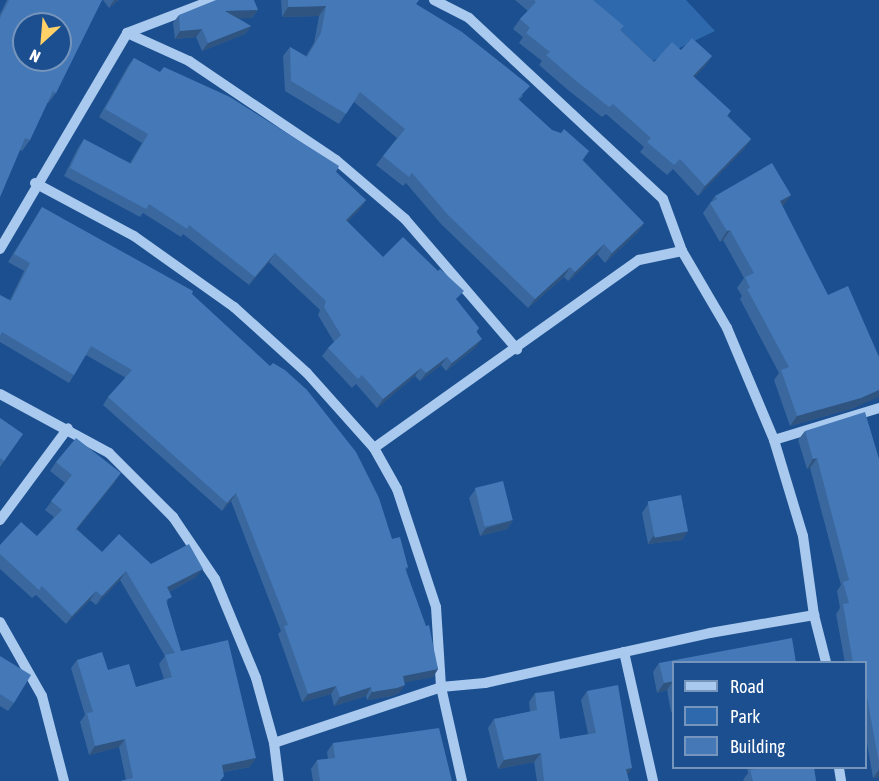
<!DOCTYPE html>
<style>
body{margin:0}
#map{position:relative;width:879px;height:781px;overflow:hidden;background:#1b4f8f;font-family:"Asap Condensed",sans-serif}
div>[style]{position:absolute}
.green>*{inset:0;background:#2e69ad}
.minor>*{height:10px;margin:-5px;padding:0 5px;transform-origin:5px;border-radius:5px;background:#a9c9ee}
.wall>*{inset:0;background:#3a679d}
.shaded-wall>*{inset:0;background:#305480}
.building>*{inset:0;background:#4478b7;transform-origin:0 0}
span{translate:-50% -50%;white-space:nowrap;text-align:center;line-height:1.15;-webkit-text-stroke:5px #1b4f8f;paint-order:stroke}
.legend{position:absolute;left:672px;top:661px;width:195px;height:108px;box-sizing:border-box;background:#1b4f8f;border:2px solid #7695bc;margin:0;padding:8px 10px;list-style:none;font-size:18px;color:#fff}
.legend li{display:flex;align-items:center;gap:12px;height:30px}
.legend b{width:30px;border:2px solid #7695bc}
.north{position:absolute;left:12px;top:12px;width:60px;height:60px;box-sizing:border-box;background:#1b4f8f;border:2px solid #7695bc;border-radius:50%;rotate:206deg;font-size:16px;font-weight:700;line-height:24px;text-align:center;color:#fff}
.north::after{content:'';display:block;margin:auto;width:21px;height:27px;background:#ffd166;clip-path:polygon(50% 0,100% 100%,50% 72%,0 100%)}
</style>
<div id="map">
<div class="green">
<div style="clip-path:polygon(575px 0,686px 0,715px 31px,644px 65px)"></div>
</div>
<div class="minor">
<div style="left:434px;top:0;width:39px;rotate:27deg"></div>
<div style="left:469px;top:18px;width:265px;rotate:43deg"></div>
<div style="left:663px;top:199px;width:55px;rotate:69.9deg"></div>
<div style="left:127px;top:33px;width:68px;rotate:24.3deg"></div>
<div style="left:189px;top:61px;width:177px;rotate:34deg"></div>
<div style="left:336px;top:160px;width:91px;rotate:40.5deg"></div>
<div style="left:405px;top:219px;width:172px;rotate:49.3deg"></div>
<div style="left:35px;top:183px;width:112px;rotate:28.2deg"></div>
<div style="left:134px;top:236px;width:123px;rotate:35.4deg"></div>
<div style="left:234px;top:307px;width:98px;rotate:42.1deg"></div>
<div style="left:307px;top:373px;width:101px;rotate:48.2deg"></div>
<div style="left:374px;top:448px;width:47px;rotate:60.7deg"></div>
<div style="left:397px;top:489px;width:124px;rotate:71.7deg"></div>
<div style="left:436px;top:607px;width:80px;rotate:86.4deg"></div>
<div style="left:441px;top:687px;width:96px;rotate:77.4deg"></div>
<div style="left:0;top:249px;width:251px;rotate:-59.5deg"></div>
<div style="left:127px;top:33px;width:92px;rotate:-21deg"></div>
<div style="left:0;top:394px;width:124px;rotate:28.4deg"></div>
<div style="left:109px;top:453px;width:91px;rotate:45deg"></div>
<div style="left:173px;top:517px;width:75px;rotate:55.9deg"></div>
<div style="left:215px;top:579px;width:107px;rotate:67.5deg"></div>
<div style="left:256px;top:678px;width:67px;rotate:74.5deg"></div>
<div style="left:274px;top:743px;width:38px;rotate:83deg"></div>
<div style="left:774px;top:440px;width:110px;rotate:-16.9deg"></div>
<div style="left:374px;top:448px;width:325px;rotate:-35.4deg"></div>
<div style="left:639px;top:260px;width:44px;rotate:-11.8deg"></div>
<div style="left:682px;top:251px;width:89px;rotate:59.7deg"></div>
<div style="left:727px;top:328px;width:121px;rotate:67.2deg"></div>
<div style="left:774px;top:440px;width:100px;rotate:73.2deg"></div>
<div style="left:803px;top:536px;width:80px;rotate:82.1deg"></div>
<div style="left:0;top:520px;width:114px;rotate:-53.5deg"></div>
<div style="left:0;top:622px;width:85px;rotate:60.4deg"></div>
<div style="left:42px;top:696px;width:88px;rotate:75.5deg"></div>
<div style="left:624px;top:652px;width:132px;rotate:77.3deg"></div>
<div style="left:274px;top:743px;width:176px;rotate:-18.5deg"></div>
<div style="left:441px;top:687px;width:44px;rotate:-5.2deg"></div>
<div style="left:485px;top:683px;width:230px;rotate:-12.5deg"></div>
<div style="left:710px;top:633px;width:106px;rotate:-9.8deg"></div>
<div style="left:814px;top:615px;width:49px;rotate:75.7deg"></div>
<div style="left:839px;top:768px;width:13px;rotate:81deg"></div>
</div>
<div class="wall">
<div style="clip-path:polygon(7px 0,102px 0,56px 93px,48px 103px,47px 103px,30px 140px,22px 151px,20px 150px,0 197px,0 14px)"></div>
<div style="clip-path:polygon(103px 0,119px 0,109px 8px)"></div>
<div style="clip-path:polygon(281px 0,419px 0,416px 4px,523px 96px,519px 100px,552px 130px,589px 151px,583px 160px,644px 223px,638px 232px,605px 263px,597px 254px,571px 279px,568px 281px,564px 277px,528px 308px,441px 224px,406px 183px,403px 186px,376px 165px,397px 138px,354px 102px,339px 124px,285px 91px,283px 56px,290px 47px,306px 56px,314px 43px,319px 16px,282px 17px)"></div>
<div style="clip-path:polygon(515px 0,593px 0,621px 30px,654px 62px,681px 50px,712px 56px,705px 66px,694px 77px,728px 116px,751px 139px,744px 149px,698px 196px,673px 169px,667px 175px,640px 152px,644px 147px,606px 114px,602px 117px,568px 90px,539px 65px,542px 61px,519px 43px,523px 37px,513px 29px,520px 19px,528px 11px)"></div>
<div style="clip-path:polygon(258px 10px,252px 18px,238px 18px,251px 26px,245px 34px,202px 51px,196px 37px,175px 39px,173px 23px,179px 15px)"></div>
<div style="clip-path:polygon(134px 58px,336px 172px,366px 200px,360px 209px,347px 222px,383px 257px,457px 301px,479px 328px,477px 332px,476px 347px,446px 371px,441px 365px,420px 381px,415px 376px,377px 408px,356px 384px,352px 388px,322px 356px,328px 348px,334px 342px,318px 315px,320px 310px,269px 262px,249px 285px,183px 234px,181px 237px,143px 213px,140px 217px,64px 176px,78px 148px,84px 139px,130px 163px,142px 143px,99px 117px,128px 66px)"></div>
<div style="clip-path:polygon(791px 195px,782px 206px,854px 408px,790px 426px,774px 380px,779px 373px,740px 299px,742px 296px,737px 288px,744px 278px,723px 240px,720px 242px,703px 213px,715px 196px)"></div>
<div style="clip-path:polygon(42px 207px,192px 294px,392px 539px,408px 567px,406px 570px,438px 669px,433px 677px,404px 682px,399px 693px,392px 696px,367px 700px,366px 696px,334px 706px,331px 694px,302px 702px,278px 634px,281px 631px,231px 501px,222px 511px,103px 405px,108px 397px,126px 378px,86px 355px,69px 383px,0 342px,0 295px,10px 300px,24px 271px,8px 262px)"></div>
<div style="clip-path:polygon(0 418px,23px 434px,0 467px)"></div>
<div style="clip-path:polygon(805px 431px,879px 459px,879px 777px,873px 778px,866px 738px,866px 663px,845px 663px,836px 614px,840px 608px,837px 591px,841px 585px,810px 468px,807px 469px,798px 440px)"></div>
<div style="clip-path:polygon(56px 462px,115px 482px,77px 529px,102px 552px,151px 564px,196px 577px,169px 592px,167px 604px,181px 651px,250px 767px,223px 772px,126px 780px,119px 747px,89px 755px,80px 722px,85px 715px,71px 668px,77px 660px,108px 670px,136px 687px,164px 679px,159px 664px,165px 656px,120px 580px,96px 605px,90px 600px,66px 624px,36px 595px,32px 598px,0 569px,0 545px,37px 536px,54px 517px,45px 510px,65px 483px,50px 471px)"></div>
<div style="clip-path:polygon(475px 490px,513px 520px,507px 529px,480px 536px,469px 498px)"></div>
<div style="clip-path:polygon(648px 504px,688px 531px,682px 540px,648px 544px,642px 513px)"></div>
<div style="clip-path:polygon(0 657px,14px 703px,8px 711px,0 706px)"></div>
<div style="clip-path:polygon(659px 663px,674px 663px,674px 711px,671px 712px,667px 690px,657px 693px,653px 672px)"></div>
<div style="clip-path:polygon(587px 691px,632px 768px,627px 774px,629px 781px,537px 781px,534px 762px,498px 769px,488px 728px,494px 719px,530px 712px,529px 702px,535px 693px,560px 739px,588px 734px,581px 700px)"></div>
<div style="clip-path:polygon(333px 743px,452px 781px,313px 781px,311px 769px,317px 760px,328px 759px,327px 752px)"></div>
<div style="clip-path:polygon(747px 768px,814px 768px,816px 781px,744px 781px,743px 780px,748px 773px)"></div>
</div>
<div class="shaded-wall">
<div style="clip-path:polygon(114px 0,119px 0,109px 8px)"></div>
<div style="clip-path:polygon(326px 6px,319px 16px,282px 17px,288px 7px)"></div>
<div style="clip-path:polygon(258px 10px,252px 18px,220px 19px,225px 11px)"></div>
<div style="clip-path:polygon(251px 26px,245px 34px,202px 51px,208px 43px)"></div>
<div style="clip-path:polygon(202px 29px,196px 37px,175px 39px,180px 31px)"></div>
<div style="clip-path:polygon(712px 56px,705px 66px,686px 86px,693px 76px)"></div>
<div style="clip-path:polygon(751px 139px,744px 149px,698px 196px,705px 186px)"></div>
<div style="clip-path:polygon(791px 195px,784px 205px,773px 211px,780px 201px)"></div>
<div style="clip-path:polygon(366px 200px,360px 209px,340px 229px,346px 220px)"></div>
<div style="clip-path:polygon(644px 223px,638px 232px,605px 263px,612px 253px)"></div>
<div style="clip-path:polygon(730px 230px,723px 240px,720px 242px,727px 231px)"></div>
<div style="clip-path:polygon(604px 244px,597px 254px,571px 279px,568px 281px,575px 272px)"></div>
<div style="clip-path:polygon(275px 253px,269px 262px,249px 285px,255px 277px)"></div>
<div style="clip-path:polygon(570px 267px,564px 277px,528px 308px,535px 299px)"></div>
<div style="clip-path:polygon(482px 339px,476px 347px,446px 371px,452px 363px)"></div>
<div style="clip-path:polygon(447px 357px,441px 365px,420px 381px,426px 373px)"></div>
<div style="clip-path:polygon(421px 368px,415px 376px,377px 408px,383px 399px)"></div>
<div style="clip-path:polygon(879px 390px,879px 397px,854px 408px,790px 426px,797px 416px)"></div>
<div style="clip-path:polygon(817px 458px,810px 468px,807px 469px,813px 459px)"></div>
<div style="clip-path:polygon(121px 473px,115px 482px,70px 538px,76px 529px)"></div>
<div style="clip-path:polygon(236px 493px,231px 501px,222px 511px,227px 503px)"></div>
<div style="clip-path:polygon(513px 520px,507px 529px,480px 536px,486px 528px)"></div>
<div style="clip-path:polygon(688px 531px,682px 540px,648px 544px,654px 535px)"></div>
<div style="clip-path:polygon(203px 569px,196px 577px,161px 596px,167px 587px)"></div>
<div style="clip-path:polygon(126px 571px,120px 580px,96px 605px,102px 596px)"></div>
<div style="clip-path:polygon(96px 591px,90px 600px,66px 624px,72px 616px)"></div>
<div style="clip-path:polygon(438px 669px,433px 677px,397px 684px,403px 676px)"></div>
<div style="clip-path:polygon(673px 681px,667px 690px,657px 693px,664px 683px)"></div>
<div style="clip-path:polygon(405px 685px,399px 693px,392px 696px,367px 700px,372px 692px)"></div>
<div style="clip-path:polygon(336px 686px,331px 694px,302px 702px,308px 694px)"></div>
<div style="clip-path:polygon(371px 687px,366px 696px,334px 706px,340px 697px)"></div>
<div style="clip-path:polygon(125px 739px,119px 747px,89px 755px,95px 746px)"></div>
<div style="clip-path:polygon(541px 753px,534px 762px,498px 769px,504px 760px)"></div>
<div style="clip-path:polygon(256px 758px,250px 767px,215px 773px,222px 765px)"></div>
<div style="clip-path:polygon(632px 768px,626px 777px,626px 769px)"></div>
<div style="clip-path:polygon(879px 770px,879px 777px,873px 778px)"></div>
</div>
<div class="building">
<div style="clip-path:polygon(evenodd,9px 0,102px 0,56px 93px,53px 91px,30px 140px,25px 138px,0 197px,0 18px,9px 0,24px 24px,60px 24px,60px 60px,24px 60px,24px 24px)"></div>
<div style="clip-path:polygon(216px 0,254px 0,258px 10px,225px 11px,251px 26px,208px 43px,202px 29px,180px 31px,179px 15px)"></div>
<div style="clip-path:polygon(288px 0,419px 0,416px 4px,462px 32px,530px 86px,518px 99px,552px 130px,561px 133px,564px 129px,589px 151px,582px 160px,644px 223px,612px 253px,604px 244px,578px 269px,575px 272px,570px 267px,535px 299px,448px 215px,412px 173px,409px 177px,383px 156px,405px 129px,360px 92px,346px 114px,291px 81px,290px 47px,307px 57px,321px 33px,326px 6px,288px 7px)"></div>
<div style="clip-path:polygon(534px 0,593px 0,624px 26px,620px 30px,654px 62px,672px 42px,681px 50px,692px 38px,712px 56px,693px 76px,731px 111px,727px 116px,751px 139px,705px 186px,680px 159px,674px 165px,647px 142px,651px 138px,613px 104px,609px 107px,575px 80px,546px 55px,550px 52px,526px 33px,530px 28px,520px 19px,536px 2px)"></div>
<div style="clip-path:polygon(134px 58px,160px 72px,164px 67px,230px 97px,339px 166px,336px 172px,366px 200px,346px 220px,383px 257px,403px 237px,438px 271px,440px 269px,464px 291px,456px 299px,479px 328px,476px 331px,482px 339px,452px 363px,447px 357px,426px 373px,421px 368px,383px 399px,362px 375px,358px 379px,328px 348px,341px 335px,324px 307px,326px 301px,275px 253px,255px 277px,189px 225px,187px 229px,149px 204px,146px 209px,70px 168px,84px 139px,131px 164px,148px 134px,105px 109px)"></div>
<div style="clip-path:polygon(772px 163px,791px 195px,780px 201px,828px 295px,848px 286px,879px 357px,879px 390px,861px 398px,797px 416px,781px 370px,789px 367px,747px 289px,750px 288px,745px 277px,754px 273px,730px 230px,727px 231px,710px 203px,717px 199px,715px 196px)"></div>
<div style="clip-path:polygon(42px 207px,193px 291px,192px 294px,270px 366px,273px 363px,285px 370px,307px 390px,356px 452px,379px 498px,392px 539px,400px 537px,408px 567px,405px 568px,426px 626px,429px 625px,438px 669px,403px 676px,405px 685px,397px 688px,372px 692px,371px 687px,340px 697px,336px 686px,308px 694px,284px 626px,288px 625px,236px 493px,227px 503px,108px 397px,132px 370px,91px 346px,74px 375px,2px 332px,0 336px,0 295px,11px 301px,30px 263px,14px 254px)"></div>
<div style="clip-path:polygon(865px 412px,879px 459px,879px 763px,866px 692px,866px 663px,853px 663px,843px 604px,849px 603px,843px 582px,849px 580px,817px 458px,813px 459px,805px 431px)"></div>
<div style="clip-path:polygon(0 418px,23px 434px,4px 461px,0 458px)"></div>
<div style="clip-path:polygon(76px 438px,121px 473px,76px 529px,102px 552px,119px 534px,151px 564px,189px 544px,203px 569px,167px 587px,172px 597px,166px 600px,181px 651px,177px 652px,228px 640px,256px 758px,222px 765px,224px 776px,220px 781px,120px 781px,133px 778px,125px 739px,95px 746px,87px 713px,93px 712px,77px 660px,102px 652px,108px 670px,129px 664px,136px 687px,172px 677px,165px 655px,175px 653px,126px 571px,102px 596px,96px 591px,72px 616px,42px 586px,39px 590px,0 554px,0 545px,21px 522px,37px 536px,62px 510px,51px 501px,72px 475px,56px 462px)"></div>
<div style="left:503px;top:481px;width:40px;height:29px;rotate:76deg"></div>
<div style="left:681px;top:495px;width:37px;height:34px;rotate:79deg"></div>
<div style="clip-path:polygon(792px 638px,796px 663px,674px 663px,674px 681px,664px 683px,659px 663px)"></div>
<div style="clip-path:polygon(0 656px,31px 675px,14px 703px,0 694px)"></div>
<div style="clip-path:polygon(618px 685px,632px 768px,626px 769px,629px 781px,544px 781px,541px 753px,504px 760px,494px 719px,537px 710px,535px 693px,554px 691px,560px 739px,596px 733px,587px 691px)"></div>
<div style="clip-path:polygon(439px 728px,452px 781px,320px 781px,317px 760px,335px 758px,333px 743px)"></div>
<div style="clip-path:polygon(755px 768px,814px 768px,816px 781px,753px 781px,750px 770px,756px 769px)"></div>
</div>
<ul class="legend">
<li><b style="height:8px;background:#a9c9ee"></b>Road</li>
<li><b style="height:16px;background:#2e69ad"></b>Park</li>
<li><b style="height:16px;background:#4478b7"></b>Building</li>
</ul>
<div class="north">N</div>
</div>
